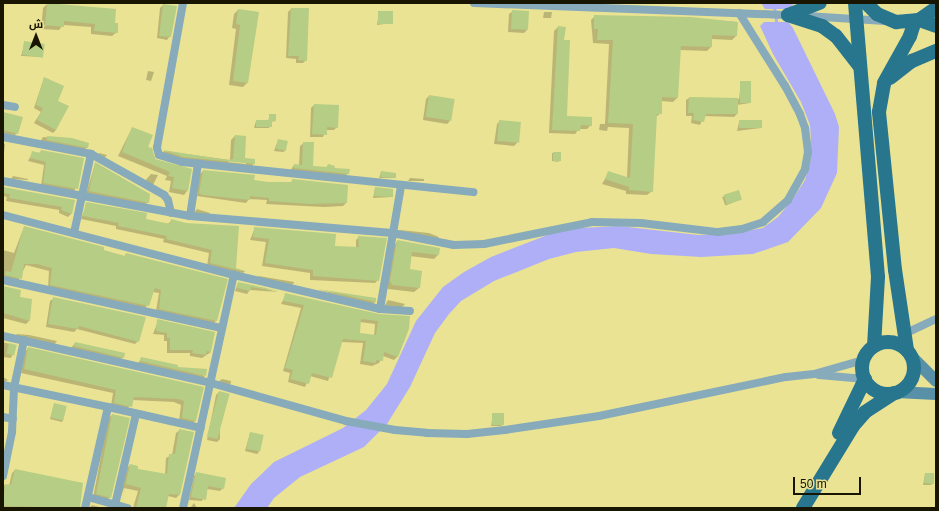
<!DOCTYPE html>
<meta charset="utf-8">
<style>
body{margin:0}
#map{position:relative;width:939px;height:511px;overflow:hidden;background:#eae393;font-family:Helvetica,Cairo,sans-serif}
div>[style]{position:absolute}
.water>*{inset:0;background:#afaff8}
.shadow>*{inset:0;background:#0003;transform-origin:0 0}
.stream>*{height:2.5px;margin:-1.25px;padding:0 1.25px;transform-origin:1.25px;border-radius:1.25px;background:#afaff8}
.building>*{inset:0;background:#b5cd84;transform-origin:0 0}
.minor>*{height:8px;margin:-4px;padding:0 4px;transform-origin:4px;border-radius:4px;background:#87abba}
.secondary>*{height:12px;margin:-6px;padding:0 6px;transform-origin:6px;border-radius:6px;background:#5891a7}
.trunk>*{height:14px;margin:-7px;padding:0 7px;transform-origin:7px;border-radius:7px;background:#28758e}
.trunk>.ring{margin:-7px;padding:0;box-sizing:content-box;background:none;border:14px solid #28758e;border-radius:50%}
span{translate:-50% -50%;white-space:nowrap;text-align:center;line-height:1.15;-webkit-text-stroke:3.5px #eae393;paint-order:stroke}
.frame{position:absolute;inset:0;border:4px solid #181601;pointer-events:none}
.north{position:absolute;left:16px;top:16px;width:40px;height:40px;-webkit-text-stroke:3px #eae393;paint-order:stroke;rotate:0deg;font-size:11px;font-weight:700;line-height:16px;text-align:center;color:#181601}
.north::after{content:'';display:block;margin:auto;width:14px;height:18px;background:#181601;clip-path:polygon(50% 0,100% 100%,50% 72%,0 100%)}
.scale{position:absolute;left:793px;top:477px;width:68px;height:18px;box-sizing:border-box;border:2px solid #181601;border-top:0;padding-left:5px;font-size:12px;line-height:14px;white-space:nowrap;color:#181601;-webkit-text-stroke:3px #eae393;paint-order:stroke}
</style>
<div id="map">
<div class="water">
<div style="clip-path:polygon(761px 3px,794px 3px,789px 9px,765px 9px)"></div>
<div style="clip-path:polygon(764px 22px,788px 22px,793px 28px,835px 114px,839px 127px,837px 173px,821px 208px,788px 242px,753px 254px,701px 257px,651px 254px,614px 248px,576px 252px,549px 259px,494px 281px,461px 301px,449px 314px,435px 333px,410px 387px,387px 424px,364px 447px,300px 477px,274px 498px,267px 508px,234px 508px,251px 484px,274px 462px,343px 428px,366px 410px,387px 384px,416px 321px,443px 287px,464px 272px,491px 257px,550px 234px,580px 228px,619px 226px,698px 235px,730px 234px,763px 228px,778px 217px,793px 199px,805px 180px,811px 159px,811px 140px,810px 125px,801px 102px,773px 54px,760px 26px)"></div>
</div>
<div class="shadow">
<div style="clip-path:polygon(47px 4px,114px 24px,117px 32px,112px 36px,91px 34px,91px 27px,63px 25px,59px 30px,41px 29px,43px 8px)"></div>
<div style="clip-path:polygon(163px 5px,170px 36px,167px 40px,157px 38px,160px 8px)"></div>
<div style="clip-path:polygon(291px 9px,306px 60px,303px 63px,296px 63px,296px 59px,286px 58px,288px 12px)"></div>
<div style="clip-path:polygon(238px 10px,248px 82px,243px 87px,229px 85px,236px 29px,232px 28px,234px 14px)"></div>
<div style="clip-path:polygon(513px 11px,527px 30px,524px 33px,508px 32px,509px 14px)"></div>
<div style="clip-path:polygon(379px 12px,392px 23px,377px 25px)"></div>
<div style="clip-path:polygon(552px 12px,551px 18px,543px 18px,544px 12px)"></div>
<div style="clip-path:polygon(595px 16px,691px 18px,736px 22px,736px 36px,732px 40px,711px 39px,711px 47px,707px 51px,680px 50px,677px 98px,673px 102px,661px 101px,661px 113px,656px 117px,652px 191px,647px 195px,626px 194px,626px 191px,602px 184px,609px 172px,627px 178px,629px 128px,608px 127px,607px 131px,599px 130px,600px 124px,605px 124px,609px 44px,593px 43px,591px 20px)"></div>
<div style="clip-path:polygon(558px 27px,563px 41px,566px 117px,591px 125px,587px 129px,579px 129px,575px 134px,549px 133px,554px 31px)"></div>
<div style="clip-path:polygon(25px 42px,43px 57px,21px 56px)"></div>
<div style="clip-path:polygon(148px 71px,154px 72px,151px 81px,146px 80px)"></div>
<div style="clip-path:polygon(44px 78px,57px 102px,56px 130px,53px 133px,34px 123px,41px 112px,34px 108px)"></div>
<div style="clip-path:polygon(741px 82px,750px 103px,737px 105px,737px 114px,734px 117px,704px 116px,700px 125px,691px 123px,692px 116px,686px 116px,686px 100px,689px 98px,739px 99px)"></div>
<div style="clip-path:polygon(429px 96px,450px 121px,447px 124px,423px 120px,426px 99px)"></div>
<div style="clip-path:polygon(314px 105px,337px 127px,334px 130px,326px 130px,323px 137px,310px 137px,311px 108px)"></div>
<div style="clip-path:polygon(3px 113px,17px 133px,15px 135px,3px 134px)"></div>
<div style="clip-path:polygon(270px 115px,275px 121px,271px 122px,269px 128px,254px 128px,256px 121px,268px 121px)"></div>
<div style="clip-path:polygon(500px 121px,517px 143px,514px 146px,494px 144px,497px 124px)"></div>
<div style="clip-path:polygon(739px 122px,761px 128px,737px 131px)"></div>
<div style="clip-path:polygon(132px 128px,147px 148px,151px 148px,156px 161px,191px 169px,187px 191px,184px 195px,169px 192px,171px 181px,165px 180px,167px 176px,118px 156px)"></div>
<div style="clip-path:polygon(evenodd,235px 136px,244px 159px,254px 164px,250px 167px,179px 160px,161px 154px,164px 151px,230px 160px,231px 140px,235px 136px,230px 160px,246px 162px,246px 164px,228px 162px,230px 160px)"></div>
<div style="clip-path:polygon(43px 137px,72px 139px,87px 147px,84px 150px,40px 142px)"></div>
<div style="clip-path:polygon(278px 140px,285px 151px,283px 152px,274px 151px)"></div>
<div style="clip-path:polygon(3px 143px,5px 144px,3px 163px)"></div>
<div style="clip-path:polygon(304px 143px,312px 167px,326px 168px,328px 165px,348px 173px,345px 177px,290px 171px,294px 165px,299px 166px,300px 146px)"></div>
<div style="clip-path:polygon(41px 151px,83px 159px,74px 192px,41px 186px,44px 165px,28px 161px,33px 152px,38px 154px)"></div>
<div style="clip-path:polygon(99px 153px,107px 155px,106px 156px,104px 159px,97px 156px)"></div>
<div style="clip-path:polygon(552px 153px,553px 153px,559px 162px,552px 161px)"></div>
<div style="clip-path:polygon(95px 164px,148px 202px,145px 205px,86px 194px)"></div>
<div style="clip-path:polygon(203px 171px,268px 183px,290px 183px,293px 180px,346px 203px,343px 206px,324px 207px,266px 204px,267px 200px,249px 199px,246px 203px,197px 196px,200px 174px)"></div>
<div style="clip-path:polygon(381px 172px,395px 174px,395px 178px,379px 178px)"></div>
<div style="clip-path:polygon(151px 174px,158px 175px,152px 187px,143px 183px)"></div>
<div style="clip-path:polygon(13px 176px,28px 179px,28px 180px,11px 179px)"></div>
<div style="clip-path:polygon(410px 178px,424px 179px,424px 181px,408px 181px)"></div>
<div style="clip-path:polygon(3px 188px,74px 201px,71px 214px,68px 217px,59px 213px,59px 210px,6px 201px,7px 197px,3px 196px)"></div>
<div style="clip-path:polygon(375px 188px,392px 197px,373px 198px)"></div>
<div style="left:738px;top:191px;width:9px;height:17px;rotate:69deg"></div>
<div style="clip-path:polygon(87px 203px,145px 220px,168px 224px,172px 220px,186px 224px,235px 269px,245px 271px,243px 273px,207px 266px,209px 253px,163px 242px,164px 239px,116px 229px,116px 226px,81px 219px)"></div>
<div style="clip-path:polygon(197px 209px,210px 213px,207px 216px,193px 214px)"></div>
<div style="clip-path:polygon(24px 227px,124px 257px,126px 254px,216px 321px,213px 324px,156px 311px,159px 293px,153px 292px,145px 309px,48px 288px,49px 271px,26px 265px,18px 281px,3px 278px,3px 250px,14px 253px)"></div>
<div style="clip-path:polygon(255px 228px,334px 247px,356px 248px,356px 240px,359px 237px,378px 280px,375px 283px,310px 280px,310px 273px,262px 266px,266px 242px,250px 240px)"></div>
<div style="clip-path:polygon(400px 230px,429px 233px,439px 237px,436px 241px,397px 233px)"></div>
<div style="clip-path:polygon(398px 241px,438px 255px,434px 259px,410px 256px,409px 270px,419px 288px,414px 292px,388px 289px,387px 286px,394px 245px)"></div>
<div style="clip-path:polygon(259px 276px,294px 282px,294px 283px,291px 286px,257px 278px)"></div>
<div style="clip-path:polygon(238px 283px,278px 292px,250px 290px,247px 294px,235px 291px)"></div>
<div style="clip-path:polygon(3px 287px,19px 298px,29px 321px,26px 324px,3px 318px)"></div>
<div style="clip-path:polygon(317px 290px,375px 299px,375px 302px,373px 304px)"></div>
<div style="clip-path:polygon(evenodd,286px 294px,379px 315px,408px 328px,397px 357px,394px 360px,383px 356px,379px 363px,372px 366px,360px 364px,363px 343px,341px 342px,328px 381px,310px 376px,305px 387px,288px 382px,290px 373px,283px 371px,301px 308px,281px 304px,286px 294px,360px 322px,375px 324px,374px 336px,359px 334px,360px 322px)"></div>
<div style="clip-path:polygon(54px 298px,138px 341px,135px 344px,77px 329px,74px 332px,46px 327px,50px 301px)"></div>
<div style="clip-path:polygon(388px 300px,405px 304px,401px 308px,384px 307px)"></div>
<div style="clip-path:polygon(158px 321px,211px 352px,202px 358px,190px 356px,190px 353px,167px 353px,167px 341px,164px 341px,164px 335px,153px 334px)"></div>
<div style="clip-path:polygon(17px 334px,29px 335px,57px 341px,54px 345px,15px 336px)"></div>
<div style="clip-path:polygon(3px 342px,16px 346px,11px 358px,3px 357px)"></div>
<div style="clip-path:polygon(75px 343px,123px 357px,119px 361px,71px 348px)"></div>
<div style="clip-path:polygon(28px 348px,203px 388px,195px 421px,192px 424px,179px 421px,181px 405px,174px 402px,132px 400px,127px 410px,111px 406px,113px 393px,21px 373px,25px 352px)"></div>
<div style="clip-path:polygon(141px 358px,205px 376px,202px 379px,138px 364px)"></div>
<div style="clip-path:polygon(3px 377px,8px 380px,3px 383px)"></div>
<div style="clip-path:polygon(222px 379px,231px 381px,231px 383px,228px 386px,218px 382px)"></div>
<div style="clip-path:polygon(219px 392px,220px 439px,217px 442px,207px 440px,216px 395px)"></div>
<div style="clip-path:polygon(54px 404px,63px 420px,62px 422px,50px 419px)"></div>
<div style="clip-path:polygon(493px 414px,503px 424px,501px 426px,491px 426px)"></div>
<div style="clip-path:polygon(112px 415px,110px 497px,106px 501px,93px 498px,108px 419px)"></div>
<div style="clip-path:polygon(180px 430px,179px 495px,176px 498px,168px 496px,165px 508px,133px 508px,138px 491px,124px 488px,119px 502px,127px 468px,130px 465px,136px 470px,165px 475px,166px 458px,172px 455px,176px 433px)"></div>
<div style="clip-path:polygon(250px 433px,259px 452px,257px 454px,245px 451px)"></div>
<div style="clip-path:polygon(15px 470px,79px 501px,79px 508px,3px 508px,3px 485px,9px 486px,12px 473px)"></div>
<div style="clip-path:polygon(197px 473px,223px 488px,220px 491px,207px 489px,202px 501px,189px 500px,194px 476px)"></div>
<div style="clip-path:polygon(925px 474px,933px 483px,931px 485px,923px 485px)"></div>
<div style="clip-path:polygon(194px 503px,197px 508px,190px 508px)"></div>
<div style="clip-path:polygon(92px 505px,103px 508px,89px 508px)"></div>
</div>
<div class="stream">
<div style="left:774px;top:3px;width:21px;rotate:82deg"></div>
</div>
<div class="building">
<div style="clip-path:polygon(47px 3px,116px 9px,115px 23px,118px 23px,118px 33px,94px 31px,95px 24px,64px 21px,64px 27px,45px 25px)"></div>
<div style="clip-path:polygon(163px 4px,177px 6px,171px 37px,159px 36px)"></div>
<div style="clip-path:polygon(291px 8px,309px 8px,307px 61px,298px 60px,299px 56px,288px 56px)"></div>
<div style="clip-path:polygon(238px 9px,259px 12px,248px 83px,233px 81px,240px 25px,236px 24px)"></div>
<div style="left:512px;top:10px;width:17px;height:19px;rotate:3deg"></div>
<div style="left:378px;top:11px;width:15px;height:13px"></div>
<div style="clip-path:polygon(594px 15px,691px 17px,738px 22px,737px 36px,712px 35px,712px 47px,681px 46px,678px 98px,662px 97px,662px 114px,657px 114px,653px 192px,629px 190px,629px 187px,605px 179px,608px 171px,630px 178px,633px 124px,608px 123px,613px 40px,597px 40px,598px 29px,594px 29px)"></div>
<div style="clip-path:polygon(558px 26px,566px 27px,564px 40px,570px 40px,567px 116px,592px 117px,592px 126px,581px 125px,580px 131px,552px 130px)"></div>
<div style="left:24px;top:41px;width:21px;height:14px;rotate:8deg"></div>
<div style="clip-path:polygon(44px 77px,64px 86px,58px 101px,69px 106px,56px 130px,37px 120px,43px 108px,36px 105px)"></div>
<div style="left:740px;top:81px;width:11px;height:22px"></div>
<div style="left:429px;top:95px;width:26px;height:22px;rotate:9deg"></div>
<div style="clip-path:polygon(689px 97px,738px 98px,738px 114px,706px 114px,704px 122px,693px 120px,694px 113px,688px 113px)"></div>
<div style="clip-path:polygon(314px 104px,339px 105px,338px 128px,327px 127px,327px 135px,312px 134px)"></div>
<div style="clip-path:polygon(3px 112px,23px 117px,18px 134px,3px 130px)"></div>
<div style="clip-path:polygon(269px 114px,276px 114px,276px 121px,272px 121px,272px 127px,256px 127px,256px 120px,269px 120px)"></div>
<div style="left:499px;top:120px;width:22px;height:21px;rotate:5deg"></div>
<div style="left:762px;top:120px;width:8px;height:23px;rotate:90deg"></div>
<div style="clip-path:polygon(132px 127px,153px 135px,148px 147px,152px 148px,155px 159px,192px 169px,188px 191px,172px 188px,174px 177px,168px 176px,170px 172px,122px 152px)"></div>
<div style="clip-path:polygon(235px 135px,246px 136px,245px 158px,255px 159px,255px 164px,183px 157px,163px 150px,227px 160px,233px 159px)"></div>
<div style="clip-path:polygon(47px 136px,72px 138px,89px 143px,88px 148px,47px 140px)"></div>
<div style="left:278px;top:139px;width:10px;height:10px;rotate:11deg"></div>
<div style="clip-path:polygon(303px 142px,314px 142px,313px 166px,327px 167px,328px 164px,335px 166px,334px 168px,350px 169px,349px 174px,294px 168px,294px 164px,302px 165px)"></div>
<div style="clip-path:polygon(41px 150px,84px 158px,78px 189px,43px 183px,46px 162px,30px 158px,32px 151px,40px 153px)"></div>
<div style="left:553px;top:152px;width:8px;height:9px"></div>
<div style="clip-path:polygon(95px 162px,150px 194px,149px 203px,89px 191px)"></div>
<div style="clip-path:polygon(203px 170px,255px 175px,254px 180px,268px 182px,292px 182px,292px 179px,348px 185px,347px 203px,310px 204px,269px 201px,269px 198px,250px 196px,250px 200px,202px 195px,199px 193px)"></div>
<div style="clip-path:polygon(381px 171px,396px 173px,396px 178px,380px 177px)"></div>
<div style="clip-path:polygon(3px 187px,75px 200px,72px 214px,61px 210px,62px 207px,9px 198px,10px 194px,3px 193px)"></div>
<div style="clip-path:polygon(375px 187px,393px 189px,393px 197px,374px 196px)"></div>
<div style="left:739px;top:190px;width:10px;height:16px;rotate:73deg"></div>
<div style="clip-path:polygon(86px 202px,147px 213px,146px 219px,170px 224px,171px 219px,186px 223px,239px 226px,236px 268px,247px 272px,210px 263px,212px 250px,166px 239px,167px 236px,118px 226px,119px 223px,83px 216px)"></div>
<div style="clip-path:polygon(24px 226px,104px 247px,104px 250px,125px 256px,126px 253px,228px 279px,217px 321px,159px 309px,161px 290px,155px 288px,149px 306px,50px 285px,52px 268px,37px 264px,24px 264px,22px 279px,5px 275px,6px 271px,11px 272px)"></div>
<div style="clip-path:polygon(254px 227px,336px 234px,335px 246px,359px 247px,358px 236px,387px 238px,379px 281px,313px 276px,313px 270px,265px 263px,269px 239px,253px 237px)"></div>
<div style="clip-path:polygon(397px 240px,440px 248px,439px 255px,412px 252px,410px 269px,422px 271px,420px 288px,392px 285px,390px 281px)"></div>
<div style="clip-path:polygon(238px 282px,280px 291px,251px 287px,250px 291px,237px 288px)"></div>
<div style="clip-path:polygon(3px 286px,21px 290px,20px 297px,32px 299px,30px 321px,3px 313px)"></div>
<div style="clip-path:polygon(317px 289px,376px 298px,376px 302px)"></div>
<div style="clip-path:polygon(evenodd,285px 293px,379px 314px,410px 316px,409px 329px,398px 357px,384px 352px,383px 361px,376px 360px,376px 363px,363px 361px,366px 341px,343px 339px,332px 378px,312px 373px,309px 384px,290px 379px,293px 370px,285px 368px,304px 305px,283px 301px,285px 293px,361px 319px,378px 321px,376px 335px,360px 333px,361px 319px)"></div>
<div style="clip-path:polygon(53px 297px,146px 317px,139px 342px,79px 326px,78px 329px,48px 324px)"></div>
<div style="clip-path:polygon(157px 319px,215px 332px,211px 352px,207px 351px,206px 355px,192px 353px,193px 350px,170px 350px,170px 338px,167px 338px,167px 333px,156px 331px)"></div>
<div style="clip-path:polygon(75px 342px,125px 353px,124px 358px,74px 346px)"></div>
<div style="left:9px;top:343px;width:8px;height:11px;rotate:14deg"></div>
<div style="clip-path:polygon(28px 347px,204px 387px,196px 421px,182px 418px,184px 401px,178px 399px,134px 397px,132px 407px,114px 403px,116px 390px,24px 369px)"></div>
<div style="clip-path:polygon(141px 357px,178px 365px,178px 367px,207px 369px,206px 376px,140px 361px)"></div>
<div style="left:219px;top:391px;width:11px;height:47px;rotate:15deg"></div>
<div style="left:54px;top:403px;width:13px;height:15px;rotate:13deg"></div>
<div style="left:492px;top:413px;width:12px;height:12px"></div>
<div style="clip-path:polygon(112px 414px,130px 418px,111px 498px,96px 494px)"></div>
<div style="clip-path:polygon(179px 429px,194px 432px,180px 495px,169px 494px,166px 508px,136px 508px,141px 488px,126px 484px,122px 501px,130px 464px,138px 466px,138px 469px,167px 474px,169px 454px,175px 454px)"></div>
<div style="left:250px;top:432px;width:14px;height:17px;rotate:12deg"></div>
<div style="clip-path:polygon(15px 469px,83px 483px,80px 508px,3px 506px,5px 484px,11px 485px)"></div>
<div style="clip-path:polygon(196px 472px,226px 478px,224px 489px,208px 486px,206px 500px,191px 497px)"></div>
<div style="clip-path:polygon(925px 473px,934px 473px,934px 484px,924px 483px)"></div>
</div>
<div class="minor">
<div style="left:183px;top:3px;width:147px;rotate:100.2deg"></div>
<div style="left:157px;top:148px;width:7px;rotate:74deg"></div>
<div style="left:159px;top:155px;width:24px;rotate:17deg"></div>
<div style="left:182px;top:162px;width:293px;rotate:5.9deg"></div>
<div style="left:474px;top:3px;width:317px;rotate:2.2deg"></div>
<div style="left:807px;top:16px;width:78px;rotate:3.7deg"></div>
<div style="left:3px;top:105px;width:12px;rotate:9deg"></div>
<div style="left:3px;top:137px;width:90px;rotate:10.9deg"></div>
<div style="left:91px;top:154px;width:84px;rotate:29.3deg"></div>
<div style="left:164px;top:195px;width:6px;rotate:51deg"></div>
<div style="left:168px;top:200px;width:13px;rotate:77deg"></div>
<div style="left:3px;top:181px;width:190px;rotate:10.6deg"></div>
<div style="left:190px;top:216px;width:203px;rotate:4.8deg"></div>
<div style="left:392px;top:233px;width:63px;rotate:11deg"></div>
<div style="left:454px;top:245px;width:30px;rotate:-2deg"></div>
<div style="left:484px;top:244px;width:110px;rotate:-11.5deg"></div>
<div style="left:592px;top:222px;width:49px;rotate:1.2deg"></div>
<div style="left:641px;top:223px;width:78px;rotate:6.7deg"></div>
<div style="left:718px;top:232px;width:24px;rotate:-7deg"></div>
<div style="left:742px;top:229px;width:22px;rotate:-18deg"></div>
<div style="left:763px;top:222px;width:33px;rotate:-41deg"></div>
<div style="left:788px;top:200px;width:35px;rotate:-61deg"></div>
<div style="left:805px;top:169px;width:17px;rotate:-80deg"></div>
<div style="left:808px;top:152px;width:24px;rotate:-97deg"></div>
<div style="left:805px;top:128px;width:15px;rotate:-110deg"></div>
<div style="left:800px;top:114px;width:32px;rotate:-118deg"></div>
<div style="left:785px;top:86px;width:86px;rotate:-122.2deg"></div>
<div style="left:3px;top:215px;width:239px;rotate:14.6deg"></div>
<div style="left:234px;top:275px;width:150px;rotate:13.1deg"></div>
<div style="left:380px;top:309px;width:30px;rotate:4deg"></div>
<div style="left:190px;top:216px;width:53px;rotate:-81.3deg"></div>
<div style="left:74px;top:233px;width:81px;rotate:-77.9deg"></div>
<div style="left:3px;top:280px;width:224px;rotate:12.4deg"></div>
<div style="left:380px;top:309px;width:125px;rotate:-80.3deg"></div>
<div style="left:904px;top:334px;width:35px;rotate:-25deg"></div>
<div style="left:3px;top:336px;width:213px;rotate:12.7deg"></div>
<div style="left:211px;top:383px;width:140px;rotate:15.7deg"></div>
<div style="left:346px;top:421px;width:50px;rotate:10.4deg"></div>
<div style="left:395px;top:430px;width:32px;rotate:5deg"></div>
<div style="left:427px;top:433px;width:40px;rotate:1.4deg"></div>
<div style="left:467px;top:434px;width:38px;rotate:-6deg"></div>
<div style="left:505px;top:430px;width:95px;rotate:-8.5deg"></div>
<div style="left:599px;top:416px;width:191px;rotate:-11.8deg"></div>
<div style="left:786px;top:377px;width:28px;rotate:-6deg"></div>
<div style="left:814px;top:374px;width:51px;rotate:-15.9deg"></div>
<div style="left:819px;top:375px;width:46px;rotate:5deg"></div>
<div style="left:3px;top:385px;width:107px;rotate:11.8deg"></div>
<div style="left:108px;top:407px;width:104px;rotate:102.8deg"></div>
<div style="left:108px;top:407px;width:95px;rotate:12.7deg"></div>
<div style="left:3px;top:417px;width:10px;rotate:11deg"></div>
<div style="left:3px;top:476px;width:45px;rotate:-78.4deg"></div>
<div style="left:12px;top:432px;width:44px;rotate:-87.4deg"></div>
<div style="left:14px;top:388px;width:49px;rotate:-78.2deg"></div>
<div style="left:88px;top:497px;width:41px;rotate:15.8deg"></div>
<div style="left:115px;top:505px;width:93px;rotate:-77deg"></div>
<div style="left:183px;top:508px;width:239px;rotate:-77.7deg"></div>
</div>
<div class="secondary">
<div style="left:912px;top:357px;width:34px;rotate:45deg"></div>
<div style="left:896px;top:392px;width:40px;rotate:2.9deg"></div>
</div>
<div class="trunk">
<div style="left:855px;top:3px;width:275px;rotate:85.2deg"></div>
<div style="left:878px;top:277px;width:69px;rotate:93.3deg"></div>
<div style="left:866px;top:3px;width:16px;rotate:45deg"></div>
<div style="left:877px;top:14px;width:21px;rotate:23deg"></div>
<div style="left:896px;top:22px;width:23px;rotate:-5deg"></div>
<div style="left:919px;top:20px;width:21px;rotate:-35deg"></div>
<div style="left:788px;top:15px;width:36px;rotate:18deg"></div>
<div style="left:822px;top:26px;width:17px;rotate:36deg"></div>
<div style="left:836px;top:36px;width:37px;rotate:52deg"></div>
<div style="left:788px;top:15px;width:34px;rotate:-21deg"></div>
<div style="left:919px;top:20px;width:18px;rotate:19deg"></div>
<div style="left:890px;top:78px;width:28px;rotate:-38deg"></div>
<div style="left:912px;top:61px;width:26px;rotate:-23deg"></div>
<div class="ring" style="left:862px;top:342px;width:38px;height:38px"></div>
<div style="left:907px;top:350px;width:81px;rotate:-98.5deg"></div>
<div style="left:895px;top:270px;width:159px;rotate:-95.8deg"></div>
<div style="left:879px;top:112px;width:29px;rotate:-80deg"></div>
<div style="left:884px;top:83px;width:54px;rotate:-61deg"></div>
<div style="left:910px;top:36px;width:16px;rotate:-72deg"></div>
<div style="left:839px;top:433px;width:60px;rotate:-64.3deg"></div>
<div style="left:803px;top:508px;width:96px;rotate:-58.6deg"></div>
<div style="left:853px;top:426px;width:18px;rotate:-49deg"></div>
<div style="left:865px;top:412px;width:35px;rotate:-33deg"></div>
</div>
<div class="frame"></div>
<div class="north">ش</div>
<div class="scale">50 m</div>
</div>
